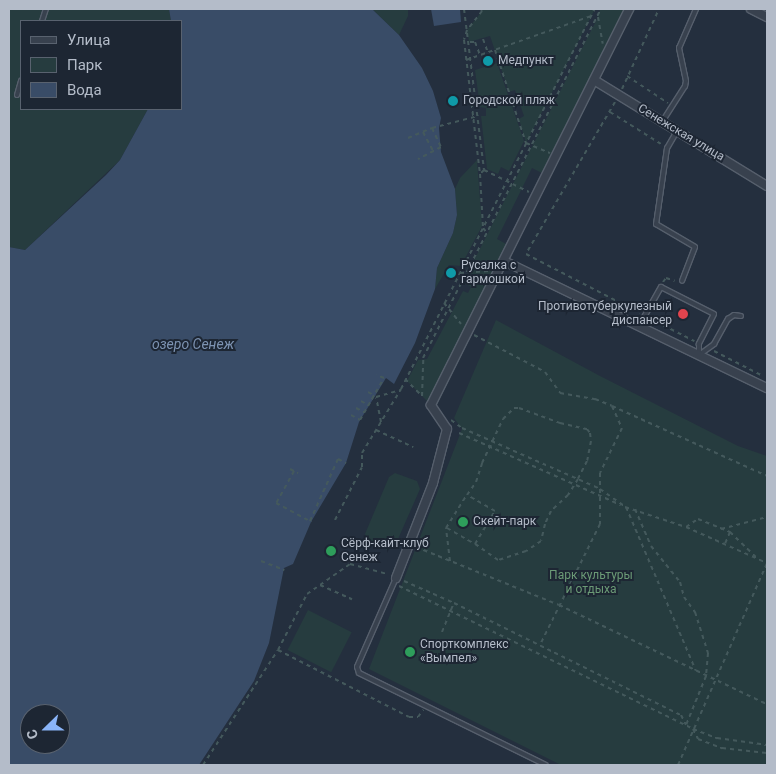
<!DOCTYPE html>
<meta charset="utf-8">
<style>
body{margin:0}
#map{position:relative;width:776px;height:774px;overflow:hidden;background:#242f3e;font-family:Roboto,sans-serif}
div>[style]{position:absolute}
.green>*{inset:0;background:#263c3f;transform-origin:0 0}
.water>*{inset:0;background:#394c67}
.path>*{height:2px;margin-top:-1px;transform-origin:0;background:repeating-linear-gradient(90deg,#44595c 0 4px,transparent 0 8px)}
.roads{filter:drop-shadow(1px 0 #565f6c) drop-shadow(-1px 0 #565f6c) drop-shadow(0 1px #565f6c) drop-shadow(0 -1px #565f6c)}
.service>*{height:4px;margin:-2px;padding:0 2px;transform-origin:2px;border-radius:2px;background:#38414e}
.minor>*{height:8px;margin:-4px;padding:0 4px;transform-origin:4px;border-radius:4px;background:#38414e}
.dots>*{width:14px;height:14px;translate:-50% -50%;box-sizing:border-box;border:2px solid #1d2633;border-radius:50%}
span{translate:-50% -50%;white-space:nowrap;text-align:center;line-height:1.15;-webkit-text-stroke:4px #1d2633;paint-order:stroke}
.poi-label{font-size:12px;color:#b4bcc9}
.left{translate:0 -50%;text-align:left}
.right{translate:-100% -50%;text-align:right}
.street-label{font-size:12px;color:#b4bcc9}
.park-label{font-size:12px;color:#6b9a76}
.water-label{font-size:14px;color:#7c92b1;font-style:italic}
.frame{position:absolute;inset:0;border:10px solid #b4bcc9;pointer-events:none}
.legend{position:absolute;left:20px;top:20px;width:162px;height:90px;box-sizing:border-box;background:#1d2633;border:1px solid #59626f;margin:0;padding:6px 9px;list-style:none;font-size:15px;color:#b4bcc9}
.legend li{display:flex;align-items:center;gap:10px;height:25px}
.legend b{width:25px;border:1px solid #59626f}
.north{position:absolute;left:20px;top:704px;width:50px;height:50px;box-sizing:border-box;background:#1d2633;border:1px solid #59626f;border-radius:50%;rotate:248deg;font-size:14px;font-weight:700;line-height:20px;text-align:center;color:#b4bcc9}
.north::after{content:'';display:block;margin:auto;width:18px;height:22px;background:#8ab4f8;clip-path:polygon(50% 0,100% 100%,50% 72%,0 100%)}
</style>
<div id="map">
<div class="green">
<div style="clip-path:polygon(9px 9px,169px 9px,171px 21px,21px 21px,21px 109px,148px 109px,120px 160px,25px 250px,9px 247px)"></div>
<div style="clip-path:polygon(372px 9px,408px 9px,408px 16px,399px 35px)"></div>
<div style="clip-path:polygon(481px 9px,595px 9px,526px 143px,519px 119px,524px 116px,515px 90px,509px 92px,490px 36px,469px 42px,467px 30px,482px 11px)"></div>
<div style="clip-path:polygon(600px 9px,624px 9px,542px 173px,532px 168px,497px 239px,508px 245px,428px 402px,407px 381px,418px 360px,427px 359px,463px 291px,468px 293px,471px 287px,463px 282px,598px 17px)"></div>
<div style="clip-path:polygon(497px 63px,524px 141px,509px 171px,501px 167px,498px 174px,487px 169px,481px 116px,486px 116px,486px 108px,480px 107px,475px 70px)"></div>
<div style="clip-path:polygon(477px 160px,482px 226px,461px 266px,449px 265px,435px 289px,437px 268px,453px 233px,457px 215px,455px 189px,460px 178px)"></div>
<div style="clip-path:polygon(496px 320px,600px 376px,738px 446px,767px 456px,767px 765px,561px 765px,369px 669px,462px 429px,454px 418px)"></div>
<div style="clip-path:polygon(395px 473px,417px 481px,420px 489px,395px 546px,387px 550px,369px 541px,365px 534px,389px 477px)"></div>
<div style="left:308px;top:610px;width:49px;height:45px;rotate:27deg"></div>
</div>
<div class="water">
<div style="clip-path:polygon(evenodd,169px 9px,372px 9px,399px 35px,422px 68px,433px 91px,441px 118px,439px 128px,441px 152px,455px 189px,457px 215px,453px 233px,437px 268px,435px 289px,415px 343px,394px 384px,386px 378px,359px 422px,346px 463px,311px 522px,293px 564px,284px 568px,269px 643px,254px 681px,199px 765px,9px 765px,9px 247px,25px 250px,106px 175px,120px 160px,148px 109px,181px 109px,181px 21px,171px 21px,169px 9px,30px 714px,60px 714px,60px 744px,30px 744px,30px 714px)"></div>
<div style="clip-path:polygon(431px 9px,460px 9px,461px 22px,434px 26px)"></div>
</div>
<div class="path">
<div style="left:464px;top:9px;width:162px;rotate:82.9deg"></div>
<div style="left:484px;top:170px;width:6px;rotate:135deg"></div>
<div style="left:481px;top:9px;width:2px;rotate:63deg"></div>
<div style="left:482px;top:11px;width:24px;rotate:128deg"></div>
<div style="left:467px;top:30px;width:10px;rotate:107deg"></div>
<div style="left:464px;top:40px;width:135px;rotate:83.2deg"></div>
<div style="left:480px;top:174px;width:54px;rotate:86.8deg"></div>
<div style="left:483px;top:228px;width:6px;rotate:51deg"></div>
<div style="left:598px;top:17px;width:27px;rotate:80deg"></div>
<div style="left:483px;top:39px;width:15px;rotate:70deg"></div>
<div style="left:470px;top:42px;width:5px"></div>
<div style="left:475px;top:42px;width:14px;rotate:69deg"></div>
<div style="left:495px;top:50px;width:98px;rotate:71.6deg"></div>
<div style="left:526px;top:143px;width:26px;rotate:23deg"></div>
<div style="left:466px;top:60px;width:133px;rotate:-19.4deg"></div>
<div style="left:627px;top:76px;width:49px;rotate:33.4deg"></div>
<div style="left:622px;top:89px;width:88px;rotate:-65.2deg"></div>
<div style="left:615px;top:102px;width:176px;rotate:120.4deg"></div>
<div style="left:526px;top:254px;width:128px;rotate:27.4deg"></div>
<div style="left:610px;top:112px;width:60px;rotate:32.1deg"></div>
<div style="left:432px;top:128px;width:48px;rotate:-14.6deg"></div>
<div style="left:423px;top:132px;width:21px;rotate:62deg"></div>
<div style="left:408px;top:138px;width:26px;rotate:-23deg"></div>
<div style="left:432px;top:128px;width:21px;rotate:65deg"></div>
<div style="left:441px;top:147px;width:26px;rotate:152deg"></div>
<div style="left:484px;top:170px;width:50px;rotate:26.1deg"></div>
<div style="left:460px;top:273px;width:29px;rotate:-4deg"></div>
<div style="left:663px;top:282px;width:5px;rotate:-53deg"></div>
<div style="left:666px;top:278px;width:9px;rotate:18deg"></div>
<div style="left:444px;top:303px;width:27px;rotate:51deg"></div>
<div style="left:649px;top:318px;width:51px;rotate:27.1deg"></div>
<div style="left:474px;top:335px;width:80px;rotate:27.5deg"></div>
<div style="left:545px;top:372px;width:26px;rotate:54deg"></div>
<div style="left:560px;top:393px;width:36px;rotate:10deg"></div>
<div style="left:595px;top:399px;width:18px;rotate:22deg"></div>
<div style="left:612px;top:406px;width:24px;rotate:66deg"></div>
<div style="left:622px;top:428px;width:50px;rotate:116.1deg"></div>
<div style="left:600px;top:473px;width:51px;rotate:90deg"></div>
<div style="left:600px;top:524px;width:135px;rotate:116.4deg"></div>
<div style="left:714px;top:351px;width:53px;rotate:27.1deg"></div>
<div style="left:405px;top:379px;width:23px;rotate:45deg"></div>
<div style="left:368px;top:392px;width:8px;rotate:30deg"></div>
<div style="left:422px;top:396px;width:38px;rotate:-88deg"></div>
<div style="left:423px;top:358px;width:392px;rotate:-63deg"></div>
<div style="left:361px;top:401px;width:8px;rotate:30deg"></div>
<div style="left:612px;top:406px;width:170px;rotate:24.3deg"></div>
<div style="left:356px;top:408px;width:9px;rotate:27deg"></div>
<div style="left:514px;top:408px;width:5px"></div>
<div style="left:519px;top:408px;width:44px;rotate:20.1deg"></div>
<div style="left:560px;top:423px;width:28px;rotate:13deg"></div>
<div style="left:587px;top:429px;width:5px;rotate:53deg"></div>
<div style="left:590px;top:433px;width:8px;rotate:83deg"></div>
<div style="left:591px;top:441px;width:20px;rotate:101deg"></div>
<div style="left:587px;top:461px;width:20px;rotate:117deg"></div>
<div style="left:578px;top:479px;width:19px;rotate:122deg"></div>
<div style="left:568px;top:495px;width:23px;rotate:137deg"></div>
<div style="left:551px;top:511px;width:14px;rotate:115deg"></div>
<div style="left:545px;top:524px;width:17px;rotate:103deg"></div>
<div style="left:541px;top:541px;width:18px;rotate:146deg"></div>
<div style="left:526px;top:551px;width:29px;rotate:162deg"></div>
<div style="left:498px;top:560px;width:28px;rotate:-145deg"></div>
<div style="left:475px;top:544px;width:39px;rotate:-59deg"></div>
<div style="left:495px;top:511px;width:32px;rotate:-150deg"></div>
<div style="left:467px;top:495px;width:16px;rotate:-55deg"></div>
<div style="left:476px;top:482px;width:20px;rotate:-72deg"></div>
<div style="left:482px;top:463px;width:49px;rotate:-64.5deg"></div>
<div style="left:503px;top:419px;width:16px;rotate:-45deg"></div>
<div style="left:351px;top:415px;width:10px;rotate:29deg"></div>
<div style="left:360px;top:420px;width:48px;rotate:-60.3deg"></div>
<div style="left:384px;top:378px;width:8px;rotate:-157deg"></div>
<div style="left:451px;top:420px;width:14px;rotate:36deg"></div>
<div style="left:462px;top:428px;width:151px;rotate:23.8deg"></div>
<div style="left:600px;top:489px;width:32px;rotate:35deg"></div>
<div style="left:626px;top:507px;width:178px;rotate:66.9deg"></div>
<div style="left:381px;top:422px;width:25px;rotate:-101deg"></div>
<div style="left:376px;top:397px;width:25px;rotate:-16deg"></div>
<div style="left:376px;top:430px;width:41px;rotate:24.7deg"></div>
<div style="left:459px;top:433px;width:177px;rotate:24deg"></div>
<div style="left:290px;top:469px;width:9px;rotate:27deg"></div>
<div style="left:294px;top:471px;width:37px;rotate:119deg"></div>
<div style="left:276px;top:503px;width:40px;rotate:28deg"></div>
<div style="left:625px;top:507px;width:64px;rotate:18.2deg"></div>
<div style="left:686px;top:527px;width:89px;rotate:24deg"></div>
<div style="left:635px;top:509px;width:40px;rotate:66.6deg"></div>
<div style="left:651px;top:546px;width:46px;rotate:51.1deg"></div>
<div style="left:680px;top:582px;width:16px;rotate:75deg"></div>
<div style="left:684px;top:597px;width:19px;rotate:54deg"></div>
<div style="left:695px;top:612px;width:43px;rotate:72.4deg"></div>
<div style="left:708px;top:653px;width:23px;rotate:95deg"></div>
<div style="left:706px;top:676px;width:53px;rotate:112.2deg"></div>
<div style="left:335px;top:520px;width:59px;rotate:-63deg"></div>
<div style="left:362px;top:467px;width:14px;rotate:-90deg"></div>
<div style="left:362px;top:453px;width:75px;rotate:-58.6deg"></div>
<div style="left:401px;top:389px;width:427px;rotate:-63deg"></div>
<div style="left:310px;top:521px;width:68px;rotate:-65.7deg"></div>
<div style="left:338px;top:459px;width:9px;rotate:27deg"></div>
<div style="left:686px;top:527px;width:14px;rotate:-34deg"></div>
<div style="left:698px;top:519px;width:35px;rotate:22deg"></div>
<div style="left:730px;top:532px;width:13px;rotate:113deg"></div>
<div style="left:447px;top:528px;width:32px;rotate:30deg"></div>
<div style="left:721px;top:529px;width:48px;rotate:-14.6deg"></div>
<div style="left:730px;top:532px;width:37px;rotate:44deg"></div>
<div style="left:416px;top:547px;width:154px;rotate:22.1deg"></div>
<div style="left:559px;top:605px;width:230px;rotate:25.5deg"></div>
<div style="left:261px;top:561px;width:25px;rotate:21deg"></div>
<div style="left:450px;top:561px;width:33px;rotate:-97deg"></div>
<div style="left:446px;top:528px;width:39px;rotate:-58deg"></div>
<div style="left:404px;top:581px;width:55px;rotate:23.7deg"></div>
<div style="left:454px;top:603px;width:253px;rotate:26.3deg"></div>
<div style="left:681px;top:715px;width:11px;rotate:63deg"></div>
<div style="left:320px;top:585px;width:35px;rotate:24deg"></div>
<div style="left:399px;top:586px;width:327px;rotate:25.9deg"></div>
<div style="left:693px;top:729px;width:26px;rotate:21deg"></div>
<div style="left:717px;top:738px;width:50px;rotate:8deg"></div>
<div style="left:442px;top:632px;width:31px;rotate:-68deg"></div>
<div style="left:278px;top:650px;width:147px;rotate:27.1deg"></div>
<div style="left:409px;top:717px;width:9px"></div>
<div style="left:418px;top:717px;width:9px;rotate:-54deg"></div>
<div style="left:693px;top:729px;width:11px;rotate:63deg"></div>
<div style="left:698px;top:739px;width:26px;rotate:21deg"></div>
<div style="left:722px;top:748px;width:45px;rotate:6.3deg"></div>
<div style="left:203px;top:765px;width:137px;rotate:-56.9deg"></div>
<div style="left:278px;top:650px;width:63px;rotate:-62.6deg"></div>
<div style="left:307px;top:594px;width:52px;rotate:-34.9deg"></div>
<div style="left:350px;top:564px;width:39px;rotate:15deg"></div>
<div style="left:678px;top:765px;width:221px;rotate:-66.2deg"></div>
</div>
<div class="roads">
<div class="service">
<div style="left:42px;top:21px;width:13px;rotate:-72deg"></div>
<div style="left:17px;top:95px;width:15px;rotate:-74deg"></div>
<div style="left:662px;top:122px;width:43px;rotate:-57.4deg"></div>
<div style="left:685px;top:86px;width:5px;rotate:-79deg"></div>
<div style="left:686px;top:81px;width:34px;rotate:-102deg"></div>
<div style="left:679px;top:48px;width:43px;rotate:-66.4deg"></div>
<div style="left:677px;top:131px;width:20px;rotate:120deg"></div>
<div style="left:667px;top:148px;width:77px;rotate:98.2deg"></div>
<div style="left:656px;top:224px;width:45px;rotate:30.5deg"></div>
<div style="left:695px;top:247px;width:36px;rotate:111deg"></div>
<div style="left:639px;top:326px;width:45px;rotate:-60.6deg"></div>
<div style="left:661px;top:287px;width:59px;rotate:27deg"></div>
<div style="left:714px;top:314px;width:34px;rotate:117deg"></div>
<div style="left:699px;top:344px;width:11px;rotate:90deg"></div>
<div style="left:699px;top:355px;width:19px;rotate:-36deg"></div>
<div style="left:714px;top:344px;width:29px;rotate:-61deg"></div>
<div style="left:728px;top:319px;width:7px;rotate:-34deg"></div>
<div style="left:734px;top:315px;width:7px;rotate:8deg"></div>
<div style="left:396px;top:578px;width:97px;rotate:113.7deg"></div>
<div style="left:357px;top:667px;width:6px;rotate:72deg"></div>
<div style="left:359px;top:673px;width:208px;rotate:26.2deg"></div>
</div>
<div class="minor">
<div style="left:751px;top:9px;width:18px;rotate:27deg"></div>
<div style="left:594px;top:80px;width:203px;rotate:31.5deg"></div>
<div style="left:504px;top:261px;width:292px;rotate:25.8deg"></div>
<div style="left:396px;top:578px;width:102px;rotate:-68.7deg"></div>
<div style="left:433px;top:483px;width:56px;rotate:-75.5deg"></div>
<div style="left:447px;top:429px;width:29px;rotate:-124deg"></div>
<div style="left:431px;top:405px;width:443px;rotate:-63.4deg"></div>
</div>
</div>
<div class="dots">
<div style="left:488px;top:61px;background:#0f9aa8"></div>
<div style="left:453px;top:101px;background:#0f9aa8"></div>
<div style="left:451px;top:273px;background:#0f9aa8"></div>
<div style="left:683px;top:314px;background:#e0444e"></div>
<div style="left:463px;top:522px;background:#2e9e5b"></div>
<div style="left:331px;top:551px;background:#2e9e5b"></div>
<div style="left:410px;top:652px;background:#2e9e5b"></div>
</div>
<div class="poi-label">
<span class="left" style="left:498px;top:61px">Медпункт</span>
<span class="left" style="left:463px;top:101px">Городской пляж</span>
<span class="left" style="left:461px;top:273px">Русалка с<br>гармошкой</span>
<span class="right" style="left:672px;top:314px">Противотуберкулезный<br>диспансер</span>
<span class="left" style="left:473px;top:522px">Скейт-парк</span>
<span class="left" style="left:341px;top:551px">Сёрф-кайт-клуб<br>Сенеж</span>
<span class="left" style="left:420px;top:652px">Спорткомплекс<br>«Вымпел»</span>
</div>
<div class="street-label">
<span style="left:681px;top:133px;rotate:31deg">Сенежская улица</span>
</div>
<div class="park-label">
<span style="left:591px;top:583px">Парк культуры<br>и отдыха</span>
</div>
<div class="water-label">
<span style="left:193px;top:344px">озеро Сенеж</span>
</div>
<div class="frame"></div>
<ul class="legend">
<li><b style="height:6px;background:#38414e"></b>Улица</li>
<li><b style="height:14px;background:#263c3f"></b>Парк</li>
<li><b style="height:14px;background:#394c67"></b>Вода</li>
</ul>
<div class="north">С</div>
</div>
